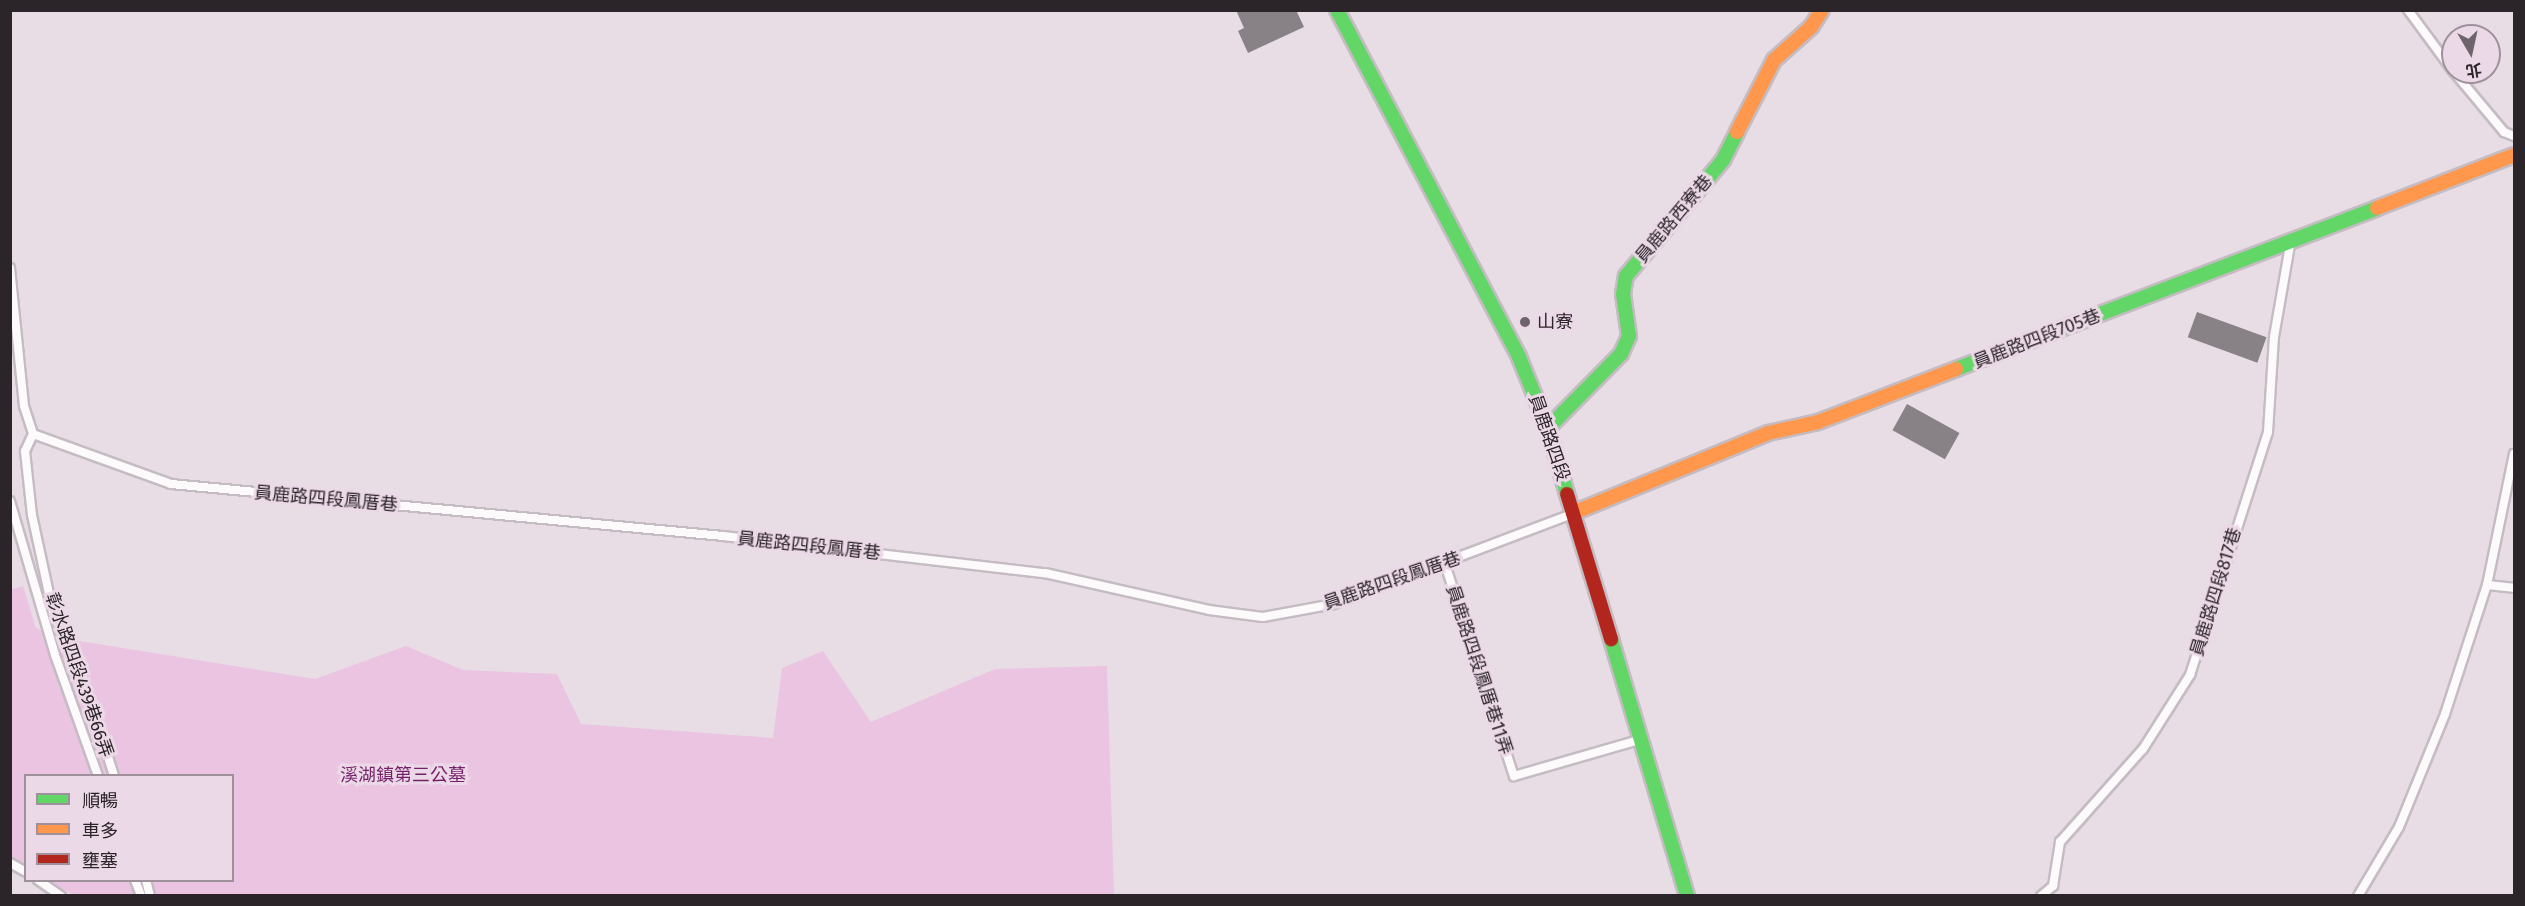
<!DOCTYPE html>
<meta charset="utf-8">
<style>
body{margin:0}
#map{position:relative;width:2525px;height:906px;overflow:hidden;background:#e8dde5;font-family:"Fira Sans","Noto Sans TC",sans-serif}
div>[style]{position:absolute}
.green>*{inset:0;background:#ebc4e2}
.building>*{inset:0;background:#888186;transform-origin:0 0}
.roads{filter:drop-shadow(2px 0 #c5bcc3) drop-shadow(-2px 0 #c5bcc3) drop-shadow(0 2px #c5bcc3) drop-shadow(0 -2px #c5bcc3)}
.lane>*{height:8px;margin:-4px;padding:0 4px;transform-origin:4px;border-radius:4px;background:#fcfafb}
.fast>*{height:14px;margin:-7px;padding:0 7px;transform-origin:7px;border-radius:7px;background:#63d668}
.slow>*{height:14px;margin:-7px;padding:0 7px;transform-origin:7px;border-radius:7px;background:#ff974d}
.jam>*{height:14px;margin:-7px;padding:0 7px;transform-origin:7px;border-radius:7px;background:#b3261e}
.dots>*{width:16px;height:16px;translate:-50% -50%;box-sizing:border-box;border:3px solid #ecd9e7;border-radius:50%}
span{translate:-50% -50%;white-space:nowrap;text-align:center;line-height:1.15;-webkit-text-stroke:6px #ecd9e7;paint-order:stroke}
.street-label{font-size:18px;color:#2b2429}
.poi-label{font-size:18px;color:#2b2429}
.left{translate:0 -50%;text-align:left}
.park-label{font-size:18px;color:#751f68}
.frame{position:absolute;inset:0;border:12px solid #2b2429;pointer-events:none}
.legend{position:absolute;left:24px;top:774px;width:210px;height:108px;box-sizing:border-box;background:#ecd9e7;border:2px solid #9f919b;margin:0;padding:8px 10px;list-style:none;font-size:18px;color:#2b2429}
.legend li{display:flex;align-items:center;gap:12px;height:30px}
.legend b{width:30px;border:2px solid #9f919b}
.north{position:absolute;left:2441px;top:24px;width:60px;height:60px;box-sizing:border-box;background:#ecd9e7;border:2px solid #9f919b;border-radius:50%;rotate:171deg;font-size:16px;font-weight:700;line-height:24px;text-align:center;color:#2b2429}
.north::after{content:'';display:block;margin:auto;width:21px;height:27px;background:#6d656b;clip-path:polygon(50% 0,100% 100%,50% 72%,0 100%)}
</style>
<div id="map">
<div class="green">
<div style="clip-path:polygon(23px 586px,36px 628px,61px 638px,315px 679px,406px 646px,463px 670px,557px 674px,581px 724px,773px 738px,782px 668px,823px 651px,871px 722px,995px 669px,1107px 666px,1114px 895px,76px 896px,46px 881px,232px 880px,232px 776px,26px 776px,25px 867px,11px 857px,10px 590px)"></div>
</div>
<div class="building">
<div style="clip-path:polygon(1236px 10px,1296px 10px,1304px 27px,1248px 53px,1238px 31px,1244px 28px)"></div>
<div style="left:2197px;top:312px;width:74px;height:27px;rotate:20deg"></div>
<div style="left:1907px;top:404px;width:60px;height:30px;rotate:29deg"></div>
</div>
<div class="roads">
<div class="lane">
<div style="left:2408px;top:10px;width:76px;rotate:53.6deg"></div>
<div style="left:2454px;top:72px;width:78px;rotate:50.2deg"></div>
<div style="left:2504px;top:132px;width:11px;rotate:22deg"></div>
<div style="left:10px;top:268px;width:139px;rotate:84.2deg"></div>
<div style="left:24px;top:406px;width:29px;rotate:72deg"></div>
<div style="left:33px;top:434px;width:147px;rotate:19.9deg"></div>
<div style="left:171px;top:484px;width:554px;rotate:5.38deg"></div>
<div style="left:723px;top:536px;width:324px;rotate:6.6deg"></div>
<div style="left:1045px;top:573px;width:168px;rotate:12.7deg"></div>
<div style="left:1209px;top:610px;width:54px;rotate:7.4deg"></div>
<div style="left:1263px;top:617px;width:72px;rotate:-10.4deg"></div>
<div style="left:1334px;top:604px;width:254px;rotate:-20.7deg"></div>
<div style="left:33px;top:434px;width:19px;rotate:115deg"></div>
<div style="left:25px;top:451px;width:64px;rotate:83.8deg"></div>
<div style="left:32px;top:515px;width:99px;rotate:77.8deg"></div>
<div style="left:53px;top:612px;width:112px;rotate:68deg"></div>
<div style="left:95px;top:716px;width:63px;rotate:72.4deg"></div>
<div style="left:10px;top:501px;width:160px;rotate:73.7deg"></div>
<div style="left:55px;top:655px;width:128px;rotate:70.4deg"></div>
<div style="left:1445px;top:564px;width:223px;rotate:72deg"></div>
<div style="left:1514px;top:776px;width:130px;rotate:-16.1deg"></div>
<div style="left:2487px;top:585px;width:27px;rotate:6deg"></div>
<div style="left:10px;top:863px;width:18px;rotate:29deg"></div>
<div style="left:38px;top:880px;width:28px;rotate:35deg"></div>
<div style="left:135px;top:880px;width:17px;rotate:69deg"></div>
<div style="left:146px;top:880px;width:16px;rotate:76deg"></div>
<div style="left:2041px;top:896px;width:16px;rotate:-40deg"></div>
<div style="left:2053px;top:886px;width:45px;rotate:-81deg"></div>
<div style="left:2060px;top:842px;width:125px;rotate:-48.3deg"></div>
<div style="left:2143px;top:749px;width:88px;rotate:-57.6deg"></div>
<div style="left:2190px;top:675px;width:255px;rotate:-72.2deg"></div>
<div style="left:2268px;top:432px;width:95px;rotate:-86.4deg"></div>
<div style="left:2274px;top:337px;width:93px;rotate:-80.1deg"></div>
<div style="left:2358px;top:896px;width:80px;rotate:-59.3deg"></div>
<div style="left:2399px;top:827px;width:122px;rotate:-67.8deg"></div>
<div style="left:2445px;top:714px;width:136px;rotate:-72deg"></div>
<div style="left:2487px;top:585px;width:134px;rotate:-78.4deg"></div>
</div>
<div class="fast">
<div style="left:1337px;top:10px;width:392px;rotate:62.3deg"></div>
<div style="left:1519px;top:357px;width:77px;rotate:67.8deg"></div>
<div style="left:1548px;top:428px;width:69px;rotate:73.9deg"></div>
<div style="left:1956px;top:369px;width:451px;rotate:-20.9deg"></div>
<div style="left:1548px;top:428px;width:104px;rotate:-45.4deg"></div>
<div style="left:1621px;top:354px;width:20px;rotate:-66deg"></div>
<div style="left:1629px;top:336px;width:42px;rotate:-98.1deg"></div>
<div style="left:1623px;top:294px;width:18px;rotate:-81deg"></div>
<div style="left:1626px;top:276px;width:151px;rotate:-50.1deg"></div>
<div style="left:1723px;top:160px;width:31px;rotate:-63deg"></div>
<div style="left:1611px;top:639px;width:268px;rotate:73.5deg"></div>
</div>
<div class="slow">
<div style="left:1737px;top:132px;width:81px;rotate:-62.8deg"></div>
<div style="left:1774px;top:60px;width:50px;rotate:-41.7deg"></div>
<div style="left:1811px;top:27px;width:20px;rotate:-57deg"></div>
<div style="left:2377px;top:208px;width:147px;rotate:-21.1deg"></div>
<div style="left:1573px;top:513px;width:211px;rotate:-22.3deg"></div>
<div style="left:1768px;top:433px;width:51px;rotate:-12.4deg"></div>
<div style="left:1818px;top:422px;width:148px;rotate:-21deg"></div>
</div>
<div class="jam">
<div style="left:1567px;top:494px;width:152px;rotate:73.1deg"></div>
</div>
</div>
<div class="dots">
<div style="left:1525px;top:322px;background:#6d656b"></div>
</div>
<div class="street-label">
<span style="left:1674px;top:219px;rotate:-50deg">員鹿路西寮巷</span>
<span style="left:2037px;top:339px;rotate:-21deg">員鹿路四段705巷</span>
<span style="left:1549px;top:438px;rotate:71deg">員鹿路四段</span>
<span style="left:326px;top:499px;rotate:5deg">員鹿路四段鳳厝巷</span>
<span style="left:809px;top:546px;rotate:6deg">員鹿路四段鳳厝巷</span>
<span style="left:1392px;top:581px;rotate:-19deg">員鹿路四段鳳厝巷</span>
<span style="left:2216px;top:592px;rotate:-73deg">員鹿路四段817巷</span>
<span style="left:1479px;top:670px;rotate:72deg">員鹿路四段鳳厝巷11弄</span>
<span style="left:79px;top:675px;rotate:71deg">彰水路四段439巷66弄</span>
</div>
<div class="poi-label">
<span class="left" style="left:1537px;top:322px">山寮</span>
</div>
<div class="park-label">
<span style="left:403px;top:775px">溪湖鎮第三公墓</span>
</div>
<div class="frame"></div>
<ul class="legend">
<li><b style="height:8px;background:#63d668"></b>順暢</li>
<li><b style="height:8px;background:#ff974d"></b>車多</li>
<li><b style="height:8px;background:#b3261e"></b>壅塞</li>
</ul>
<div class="north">北</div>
</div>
